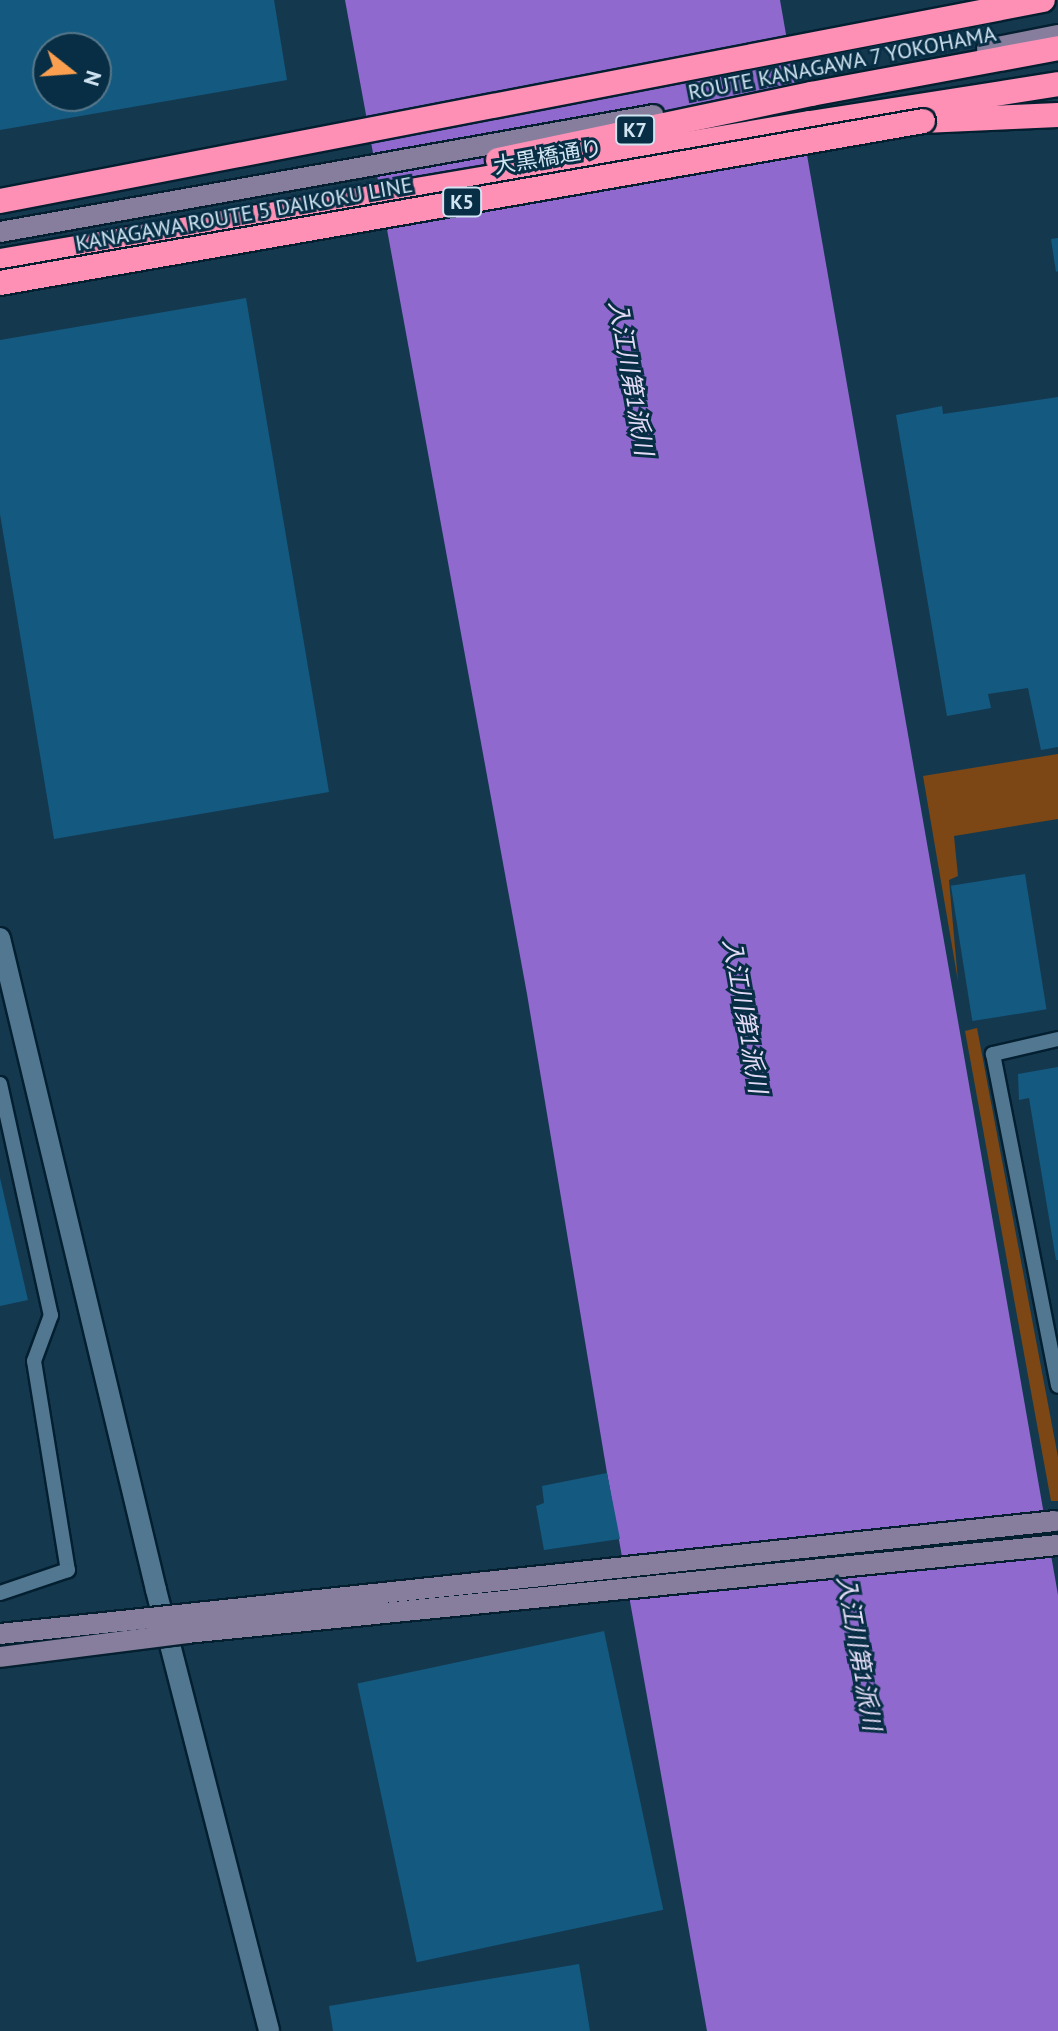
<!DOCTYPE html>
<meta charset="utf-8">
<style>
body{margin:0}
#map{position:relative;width:1058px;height:2031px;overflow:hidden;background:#14394f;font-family:"PT Sans","Noto Sans JP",sans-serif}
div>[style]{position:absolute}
.green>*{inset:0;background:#7c4714}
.water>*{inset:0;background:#8f69ce}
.building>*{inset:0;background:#145980;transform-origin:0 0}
.roads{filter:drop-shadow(2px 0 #031f30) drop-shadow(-2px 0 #031f30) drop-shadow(0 2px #031f30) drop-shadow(0 -2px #031f30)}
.lane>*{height:14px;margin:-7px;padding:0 7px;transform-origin:7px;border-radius:7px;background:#527791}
.street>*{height:20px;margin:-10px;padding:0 10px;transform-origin:10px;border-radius:10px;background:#527791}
.secondary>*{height:20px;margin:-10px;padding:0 10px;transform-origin:10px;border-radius:10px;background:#867e9c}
.highway>*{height:24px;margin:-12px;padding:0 12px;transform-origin:12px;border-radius:12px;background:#fe8fb5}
.bridges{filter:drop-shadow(2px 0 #031f30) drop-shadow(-2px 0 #031f30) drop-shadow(0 2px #031f30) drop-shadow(0 -2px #031f30)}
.secondary-bridge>*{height:20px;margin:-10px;padding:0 10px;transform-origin:10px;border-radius:10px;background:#867e9c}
.highway-bridge>*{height:24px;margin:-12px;padding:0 12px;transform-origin:12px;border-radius:12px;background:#fe8fb5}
span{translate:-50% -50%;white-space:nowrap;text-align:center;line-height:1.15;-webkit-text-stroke:6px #072e44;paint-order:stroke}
.shield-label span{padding:2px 6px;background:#072e44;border:2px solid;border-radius:6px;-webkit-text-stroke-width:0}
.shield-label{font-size:20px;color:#d0e4f2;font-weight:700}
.street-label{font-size:22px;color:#d0e4f2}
.water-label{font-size:24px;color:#e4dcf6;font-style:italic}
.north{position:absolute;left:32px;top:32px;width:80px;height:80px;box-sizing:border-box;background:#072e44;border:2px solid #57778a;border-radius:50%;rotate:107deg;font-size:22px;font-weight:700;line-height:32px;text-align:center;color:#d0e4f2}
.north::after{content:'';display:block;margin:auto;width:28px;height:36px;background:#fa9f4f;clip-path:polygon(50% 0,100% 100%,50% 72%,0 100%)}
</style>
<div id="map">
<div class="green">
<div style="clip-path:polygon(1058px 754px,1058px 819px,954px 836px,958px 876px,949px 880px,958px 981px,923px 776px)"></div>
<div style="clip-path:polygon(977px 1028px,1058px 1457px,1058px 1501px,1051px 1501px,965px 1031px)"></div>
</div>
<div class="water">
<div style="clip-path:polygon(345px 0,780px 0,1058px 1595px,1058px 2031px,707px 2031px,607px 1473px,527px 994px)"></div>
</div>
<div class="building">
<div style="clip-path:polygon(evenodd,0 0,274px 0,287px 80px,0 130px,0 0,48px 48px,96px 48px,96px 96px,48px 96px,48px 48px)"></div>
<div style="clip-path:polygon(1058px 238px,1058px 271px,1056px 272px,1051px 239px)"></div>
<div style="clip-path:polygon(246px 298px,329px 792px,54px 839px,0 514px,0 340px)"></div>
<div style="clip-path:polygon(1058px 397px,1058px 747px,1041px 750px,1028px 688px,988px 694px,991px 708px,947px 716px,896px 415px,942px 406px,943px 414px)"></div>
<div style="left:1025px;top:874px;width:137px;height:75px;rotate:81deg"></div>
<div style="clip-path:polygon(1058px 1067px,1058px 1260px,1056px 1260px,1029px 1098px,1019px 1100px,1018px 1074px)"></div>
<div style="clip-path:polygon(0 1178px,28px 1300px,0 1306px)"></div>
<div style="clip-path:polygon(607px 1473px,620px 1539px,544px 1550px,536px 1506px,544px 1503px,542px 1486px)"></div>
<div style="left:604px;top:1631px;width:285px;height:252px;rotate:78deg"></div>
<div style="clip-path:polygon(579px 1964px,590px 2031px,333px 2031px,329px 2006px)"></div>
</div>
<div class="roads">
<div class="lane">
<div style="left:1058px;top:1039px;width:67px;rotate:167deg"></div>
<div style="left:993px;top:1054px;width:338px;rotate:78.9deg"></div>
<div style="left:0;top:1084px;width:237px;rotate:77.6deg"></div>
<div style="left:51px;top:1315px;width:49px;rotate:110.3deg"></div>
<div style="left:34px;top:1361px;width:212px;rotate:80.8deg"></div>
<div style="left:68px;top:1570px;width:72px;rotate:161.3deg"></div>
</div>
<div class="street">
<div style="left:0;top:938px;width:670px;rotate:76.54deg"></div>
<div style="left:156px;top:1590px;width:455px;rotate:75.6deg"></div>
</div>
<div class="secondary">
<div style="left:987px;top:49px;width:72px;rotate:-11.2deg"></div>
<div style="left:0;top:232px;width:664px;rotate:-10.14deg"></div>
</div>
<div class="highway">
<div style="left:923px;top:121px;width:135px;rotate:-2.5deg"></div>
<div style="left:498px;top:160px;width:320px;rotate:-11.9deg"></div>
<div style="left:811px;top:94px;width:251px;rotate:-10.5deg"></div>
<div style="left:0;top:201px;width:1062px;rotate:-10.91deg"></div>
<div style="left:0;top:261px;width:822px;rotate:-9.67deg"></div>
<div style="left:810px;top:123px;width:251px;rotate:-8.9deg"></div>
</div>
</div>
<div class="bridges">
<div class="secondary-bridge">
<div style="left:0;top:1634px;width:1061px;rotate:-6.11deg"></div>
<div style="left:0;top:1657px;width:189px;rotate:-7.3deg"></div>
<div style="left:187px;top:1633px;width:875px;rotate:-5.77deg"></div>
</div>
<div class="highway-bridge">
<div style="left:0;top:283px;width:937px;rotate:-9.95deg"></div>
</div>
</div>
<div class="shield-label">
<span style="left:635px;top:130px">K7</span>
<span style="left:462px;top:202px">K5</span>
</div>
<div class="street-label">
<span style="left:842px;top:63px;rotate:-11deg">ROUTE KANAGAWA 7 YOKOHAMA</span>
<span style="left:548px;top:157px;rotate:-10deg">大黒橋通り</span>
<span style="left:244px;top:214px;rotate:-10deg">KANAGAWA ROUTE 5 DAIKOKU LINE</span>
</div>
<div class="water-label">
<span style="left:631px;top:378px;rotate:80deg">入江川第1派川</span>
<span style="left:745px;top:1016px;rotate:80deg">入江川第1派川</span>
<span style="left:859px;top:1653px;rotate:80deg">入江川第1派川</span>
</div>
<div class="north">N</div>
</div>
